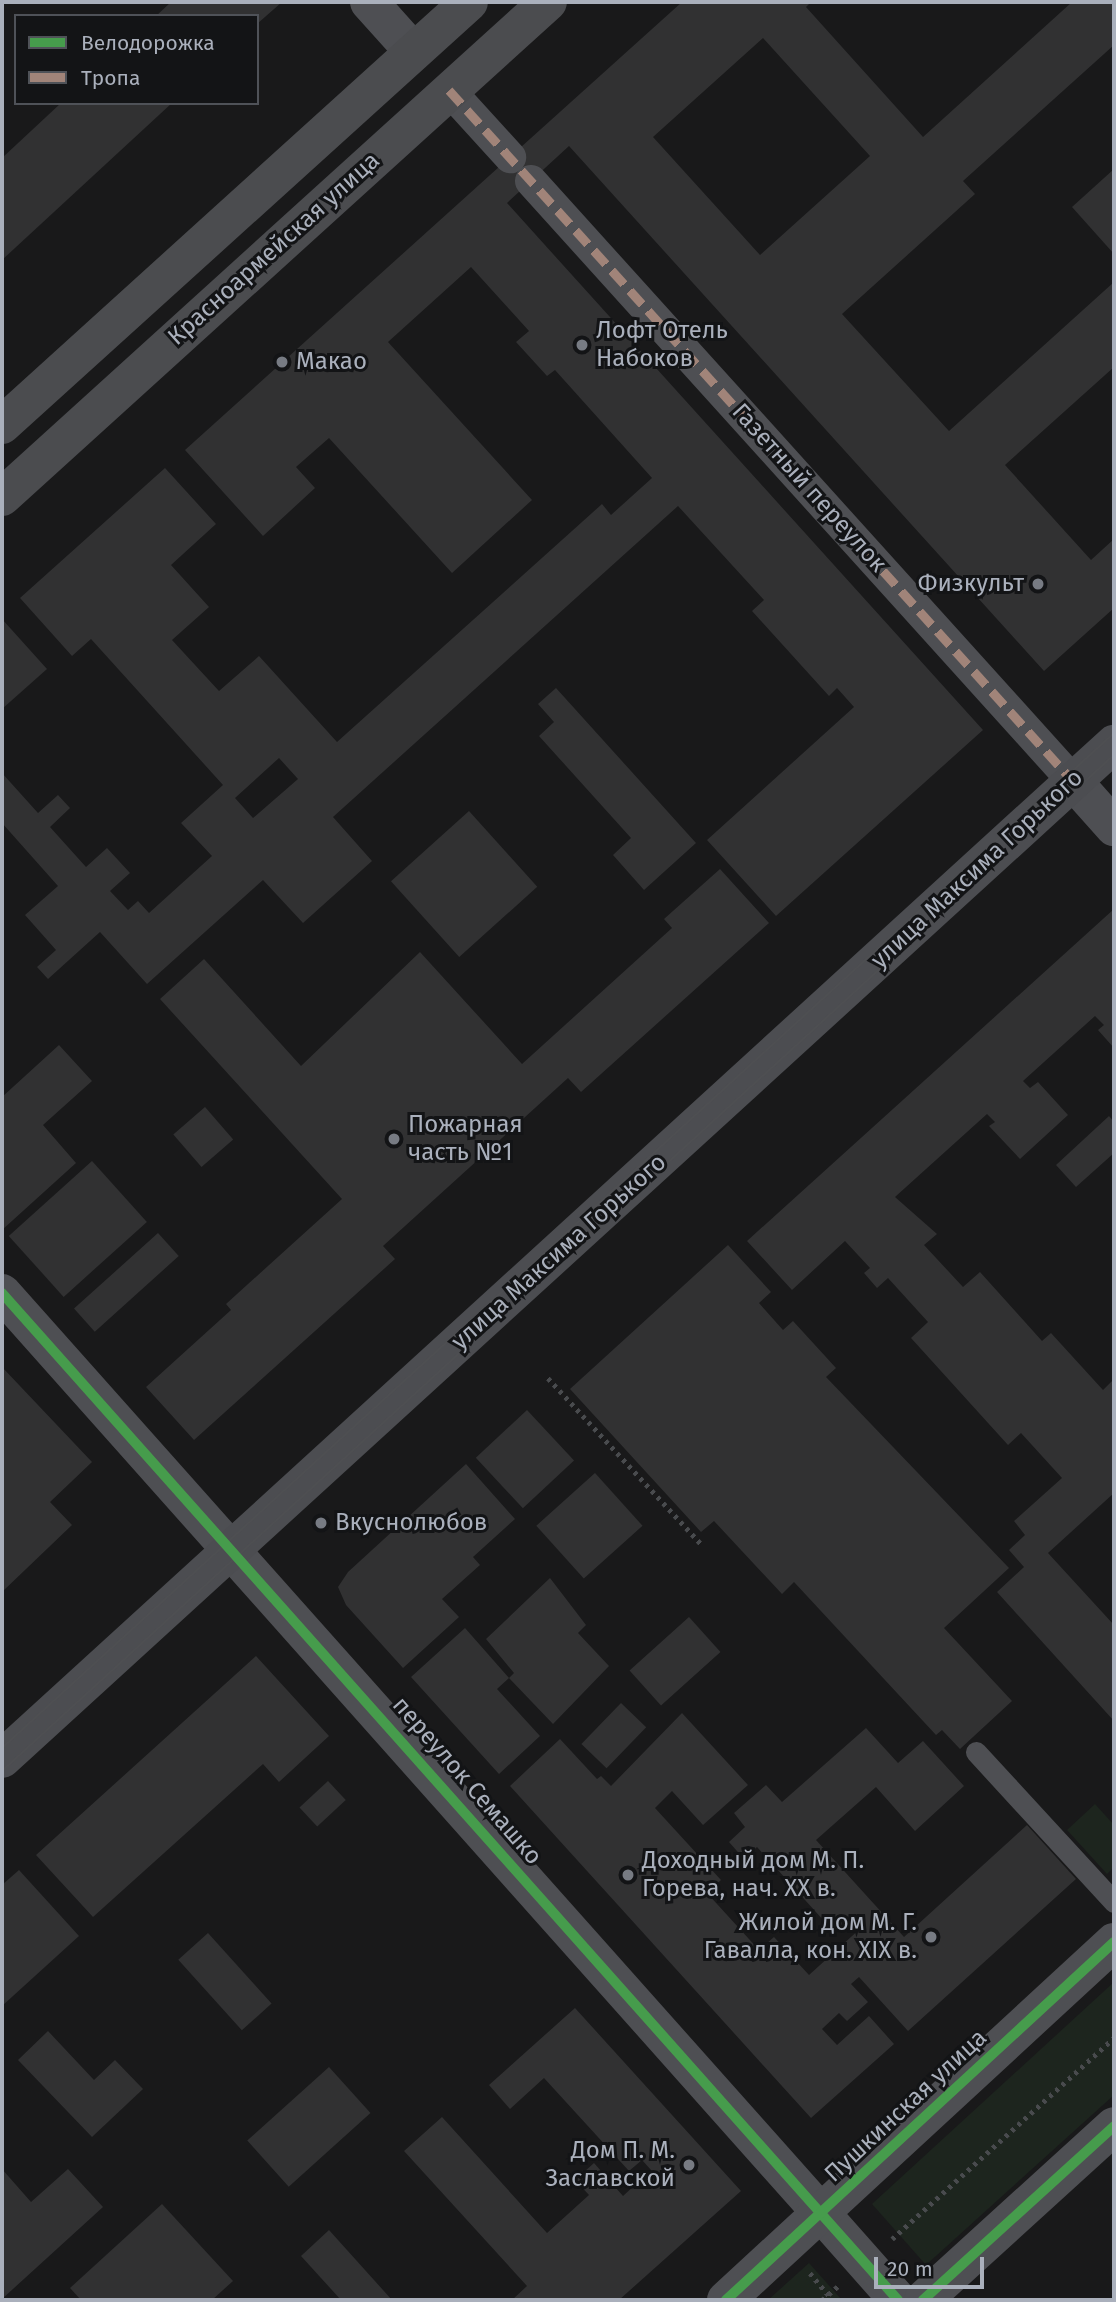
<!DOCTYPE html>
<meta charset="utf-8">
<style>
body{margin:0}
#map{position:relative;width:1116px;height:2302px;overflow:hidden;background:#19191a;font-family:"Fira Sans",sans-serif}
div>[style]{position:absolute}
.green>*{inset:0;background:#1d251e}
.building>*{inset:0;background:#313132;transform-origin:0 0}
.path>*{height:4.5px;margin-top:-2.25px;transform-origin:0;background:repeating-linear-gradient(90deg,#494b4e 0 3.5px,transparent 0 8.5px)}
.service>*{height:21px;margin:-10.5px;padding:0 10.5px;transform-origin:10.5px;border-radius:10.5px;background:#4e4f53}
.pedestrian>*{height:32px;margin:-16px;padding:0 16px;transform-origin:16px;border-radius:16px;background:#4e4f53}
.minor>*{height:38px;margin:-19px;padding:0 19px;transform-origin:19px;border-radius:19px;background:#4e4f53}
.tertiary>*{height:38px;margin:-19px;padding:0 19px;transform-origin:19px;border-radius:19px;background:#4e4f53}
.secondary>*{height:38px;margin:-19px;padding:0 19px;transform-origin:19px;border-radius:19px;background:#4c4d51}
.primary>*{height:38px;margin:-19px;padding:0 19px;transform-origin:19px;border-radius:19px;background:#4b4c4f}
.tram>*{height:2px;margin:-1px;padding:0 1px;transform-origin:1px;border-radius:1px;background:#4e4f52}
.quiet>*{height:9px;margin-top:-4.5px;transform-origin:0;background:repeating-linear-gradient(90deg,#a18479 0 18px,transparent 0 27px)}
.cycleway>*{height:10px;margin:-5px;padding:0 5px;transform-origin:5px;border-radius:5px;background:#469c4c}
.dots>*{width:19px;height:19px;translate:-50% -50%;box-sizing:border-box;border:4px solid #131416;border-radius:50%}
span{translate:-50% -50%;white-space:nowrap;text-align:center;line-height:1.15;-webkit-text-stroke:6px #131416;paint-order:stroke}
.street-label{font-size:24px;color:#aab0bc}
.poi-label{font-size:24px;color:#aab0bc}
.left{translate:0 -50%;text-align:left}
.right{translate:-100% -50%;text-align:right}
.frame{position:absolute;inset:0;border:4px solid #aab0bc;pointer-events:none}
.legend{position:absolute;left:14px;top:14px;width:245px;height:91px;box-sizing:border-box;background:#131416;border:2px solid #4f5258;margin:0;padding:9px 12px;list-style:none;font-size:21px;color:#aab0bc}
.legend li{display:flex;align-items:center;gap:14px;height:35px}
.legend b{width:35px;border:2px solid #4f5258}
.scale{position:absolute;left:874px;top:2257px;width:110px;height:32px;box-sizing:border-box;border:4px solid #aab0bc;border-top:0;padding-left:9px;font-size:21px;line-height:24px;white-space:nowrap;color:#aab0bc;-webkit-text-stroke:5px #131416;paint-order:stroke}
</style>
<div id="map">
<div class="green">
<div style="clip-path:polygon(1095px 1804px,1114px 1825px,1114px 1867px,1107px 1874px,1067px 1830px)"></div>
<div style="clip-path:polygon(1114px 1982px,1114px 2095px,926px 2265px,872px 2204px)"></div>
<div style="clip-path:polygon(809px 2263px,842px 2300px,768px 2300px)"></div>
</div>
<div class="building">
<div style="clip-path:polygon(171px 2px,282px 2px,257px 24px,257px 16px,156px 16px)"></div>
<div style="clip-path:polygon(evenodd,682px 2px,811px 2px,806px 7px,923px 137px,1072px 2px,1114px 2px,1114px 45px,963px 181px,975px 194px,842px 314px,949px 431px,1114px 282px,1114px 367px,1005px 465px,1091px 560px,1114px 539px,1114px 608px,1044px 671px,569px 146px,507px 203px,983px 730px,776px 916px,707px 840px,854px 707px,837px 688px,829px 696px,752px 611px,764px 600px,678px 506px,333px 817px,372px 861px,303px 923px,263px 880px,147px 984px,100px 932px,48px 979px,37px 967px,56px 950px,25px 915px,58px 886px,2px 823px,2px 773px,38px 813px,58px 795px,70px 808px,50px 827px,86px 867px,107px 848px,130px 873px,110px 891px,128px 910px,138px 901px,149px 913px,212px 856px,181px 823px,223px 785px,91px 639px,72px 656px,20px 598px,165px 468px,216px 524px,171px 565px,209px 607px,172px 640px,219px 691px,259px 656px,337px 742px,602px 504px,611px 515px,652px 478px,555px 370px,547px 376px,516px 342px,529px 331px,471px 267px,388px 342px,532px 500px,452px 573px,329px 438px,296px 467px,315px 488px,263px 536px,185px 450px,682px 2px,763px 38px,870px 156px,760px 255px,653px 137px,763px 38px,682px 2px,279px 758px,298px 779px,253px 818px,235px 798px,279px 758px)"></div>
<div style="clip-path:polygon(61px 103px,172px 103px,2px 260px,2px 158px)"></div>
<div style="clip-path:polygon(1114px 169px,1114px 254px,1072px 207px)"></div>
<div style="clip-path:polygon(2px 619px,47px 669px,2px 709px)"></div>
<div style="clip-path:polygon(556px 688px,696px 843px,644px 890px,613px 855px,631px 838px,539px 736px,554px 722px,538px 704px)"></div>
<div style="left:469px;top:811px;width:102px;height:105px;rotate:48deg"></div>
<div style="clip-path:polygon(720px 869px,769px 923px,581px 1092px,568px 1078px,383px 1246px,395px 1259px,194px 1440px,146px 1387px,231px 1310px,226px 1304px,342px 1199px,160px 999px,204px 959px,301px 1066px,420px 952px,522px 1064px,672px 928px,664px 919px)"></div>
<div style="clip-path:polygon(1114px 909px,1114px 1048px,1098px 1030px,1104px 1025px,1095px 1016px,1023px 1081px,1030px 1088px,1038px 1082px,1068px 1115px,1020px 1159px,989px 1126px,995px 1122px,987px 1114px,895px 1197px,937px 1234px,924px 1245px,963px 1287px,980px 1272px,1042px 1341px,1051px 1333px,1103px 1390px,1114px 1379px,1114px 1493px,1048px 1553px,1114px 1625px,1114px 1721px,997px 1592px,1024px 1567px,1009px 1550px,1025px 1535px,1014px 1521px,1062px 1478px,1021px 1433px,1008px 1445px,911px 1338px,928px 1322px,888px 1278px,877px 1288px,864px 1273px,870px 1268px,845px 1241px,792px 1290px,747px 1241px)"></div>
<div style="clip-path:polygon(59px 1045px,92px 1081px,43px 1125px,76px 1163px,2px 1230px,2px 1097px)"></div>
<div style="left:205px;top:1107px;width:43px;height:42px;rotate:49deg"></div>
<div style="clip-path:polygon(1109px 1116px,1114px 1122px,1114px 1153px,1076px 1187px,1056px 1165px)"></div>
<div style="left:92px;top:1161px;width:82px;height:112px;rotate:48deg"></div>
<div style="left:158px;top:1233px;width:31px;height:113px;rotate:48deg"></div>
<div style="clip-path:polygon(728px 1245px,771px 1292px,759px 1303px,783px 1330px,793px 1321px,836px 1368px,826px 1377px,1009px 1568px,944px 1628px,1012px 1701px,960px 1749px,942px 1730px,936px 1735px,794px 1582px,782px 1594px,714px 1521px,701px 1532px,570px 1389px)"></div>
<div style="clip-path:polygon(2px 1367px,92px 1462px,50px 1502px,72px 1525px,2px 1592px)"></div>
<div style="left:527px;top:1410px;width:69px;height:70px;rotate:47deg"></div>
<div style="clip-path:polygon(466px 1464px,515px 1519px,473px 1557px,480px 1565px,442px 1599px,459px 1617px,403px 1668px,346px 1605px,338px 1587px,348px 1572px)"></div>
<div style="left:595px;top:1473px;width:71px;height:79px;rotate:48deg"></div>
<div style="clip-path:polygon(550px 1578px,586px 1625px,578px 1633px,609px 1666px,553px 1724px,509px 1678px,514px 1673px,486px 1639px)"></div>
<div style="left:689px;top:1617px;width:47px;height:80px;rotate:48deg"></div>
<div style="clip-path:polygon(465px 1628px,509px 1678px,497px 1689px,540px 1736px,499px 1774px,411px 1677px)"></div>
<div style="clip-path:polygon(256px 1656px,329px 1736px,279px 1782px,263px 1764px,93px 1917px,36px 1855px)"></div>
<div style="left:621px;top:1703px;width:35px;height:57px;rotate:44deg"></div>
<div style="clip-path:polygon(682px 1713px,748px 1785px,703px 1825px,672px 1791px,655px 1808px,721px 1880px,707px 1893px,759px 1950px,774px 1937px,809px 1975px,862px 1927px,852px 1915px,834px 1932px,757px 1847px,744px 1859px,729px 1842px,745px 1827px,734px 1813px,766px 1785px,782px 1802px,866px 1728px,898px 1763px,923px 1741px,964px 1786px,915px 1831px,876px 1787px,816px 1840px,904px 1937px,1027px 1825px,1076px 1879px,908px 2031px,859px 1977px,851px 1984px,868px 2002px,847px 2021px,839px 2013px,822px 2029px,837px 2045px,869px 2016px,894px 2044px,811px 2118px,510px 1786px,560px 1739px,597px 1779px,601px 1776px,611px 1786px)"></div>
<div style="left:328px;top:1781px;width:26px;height:39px;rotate:47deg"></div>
<div style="clip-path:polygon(19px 1870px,79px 1936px,2px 2006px,2px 1885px)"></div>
<div style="left:208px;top:1933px;width:95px;height:40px;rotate:48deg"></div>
<div style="clip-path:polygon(575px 2008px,741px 2191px,619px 2300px,512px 2300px,527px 2286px,404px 2151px,442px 2117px,547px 2233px,589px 2195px,575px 2180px,594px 2163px,623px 2196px,651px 2170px,642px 2160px,629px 2171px,544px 2078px,510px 2109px,489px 2085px)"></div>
<div style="clip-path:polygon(48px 2031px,94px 2080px,115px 2060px,143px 2089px,92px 2137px,18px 2060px)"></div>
<div style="left:329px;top:2067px;width:62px;height:110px;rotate:48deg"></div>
<div style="clip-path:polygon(2px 2169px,31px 2202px,68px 2169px,103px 2207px,2px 2299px)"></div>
<div style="clip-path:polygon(162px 2204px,233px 2281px,212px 2300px,81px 2300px,70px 2288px)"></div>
<div style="clip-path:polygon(329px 2230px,392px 2300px,341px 2300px,301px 2256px)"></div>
</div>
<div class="path">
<div style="left:548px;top:1378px;width:227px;rotate:47.3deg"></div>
<div style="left:892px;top:2239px;width:299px;rotate:-42.2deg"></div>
<div style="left:810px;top:2273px;width:35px;rotate:50deg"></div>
<div style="left:822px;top:2300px;width:21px;rotate:-41deg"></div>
</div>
<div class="service">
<div style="left:976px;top:1752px;width:204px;rotate:47.4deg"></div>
</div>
<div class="pedestrian">
<div style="left:449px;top:90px;width:91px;rotate:47.7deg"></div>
<div style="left:531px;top:181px;width:809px;rotate:47.91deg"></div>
</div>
<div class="minor">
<div style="left:369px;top:2px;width:66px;rotate:48.1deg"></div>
<div style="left:1073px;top:781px;width:62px;rotate:48.3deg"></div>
<div style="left:821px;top:2213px;width:116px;rotate:48.5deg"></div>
</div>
<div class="tertiary">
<div style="left:2px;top:1293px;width:1232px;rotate:48.32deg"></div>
<div style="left:726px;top:2300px;width:528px;rotate:-42.7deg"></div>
<div style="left:923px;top:2300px;width:258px;rotate:-42.3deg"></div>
</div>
<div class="secondary">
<div style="left:2px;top:1759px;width:1506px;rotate:-42.39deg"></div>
</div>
<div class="primary">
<div style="left:2px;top:425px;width:630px;rotate:-42.17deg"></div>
<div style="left:2px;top:497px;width:737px;rotate:-42.2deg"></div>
</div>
<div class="tram">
<div style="left:2px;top:1748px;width:1506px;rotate:-42.39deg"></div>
<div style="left:2px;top:1771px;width:1506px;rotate:-42.42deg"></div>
</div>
<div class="quiet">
<div style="left:449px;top:90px;width:931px;rotate:47.92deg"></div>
</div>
<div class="cycleway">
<div style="left:2px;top:1293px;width:1348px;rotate:48.34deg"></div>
<div style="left:726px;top:2300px;width:528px;rotate:-42.7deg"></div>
<div style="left:923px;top:2300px;width:258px;rotate:-42.3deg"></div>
</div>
<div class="dots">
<div style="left:582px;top:345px;background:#777b83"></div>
<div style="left:282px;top:362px;background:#777b83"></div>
<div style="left:1038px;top:584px;background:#777b83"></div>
<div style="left:394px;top:1139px;background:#777b83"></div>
<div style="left:321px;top:1523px;background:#777b83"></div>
<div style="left:628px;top:1875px;background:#777b83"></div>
<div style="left:931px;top:1937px;background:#777b83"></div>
<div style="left:689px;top:2165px;background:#777b83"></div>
</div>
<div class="street-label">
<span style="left:274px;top:249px;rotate:-42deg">Красноармейская улица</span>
<span style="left:809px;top:488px;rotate:48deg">Газетный переулок</span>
<span style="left:977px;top:869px;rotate:-43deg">улица Максима Горького</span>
<span style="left:559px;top:1252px;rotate:-42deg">улица Максима Горького</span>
<span style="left:467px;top:1781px;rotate:49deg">переулок Семашко</span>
<span style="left:906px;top:2106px;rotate:-43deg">Пушкинская улица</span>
</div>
<div class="poi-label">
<span class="left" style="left:596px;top:345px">Лофт Отель<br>Набоков</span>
<span class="left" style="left:296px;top:362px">Макао</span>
<span class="right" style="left:1024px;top:584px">Физкульт</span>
<span class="left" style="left:408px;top:1139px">Пожарная<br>часть №1</span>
<span class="left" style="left:335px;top:1523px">Вкуснолюбов</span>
<span class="left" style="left:642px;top:1875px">Доходный дом М. П.<br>Горева, нач. ХХ в.</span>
<span class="right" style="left:917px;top:1937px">Жилой дом М. Г.<br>Гавалла, кон. XIX в.</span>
<span class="right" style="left:675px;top:2165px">Дом П. М.<br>Заславской</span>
</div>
<div class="frame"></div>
<ul class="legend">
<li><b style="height:9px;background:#469c4c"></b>Велодорожка</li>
<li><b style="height:9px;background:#a18479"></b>Тропа</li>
</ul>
<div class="scale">20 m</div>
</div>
